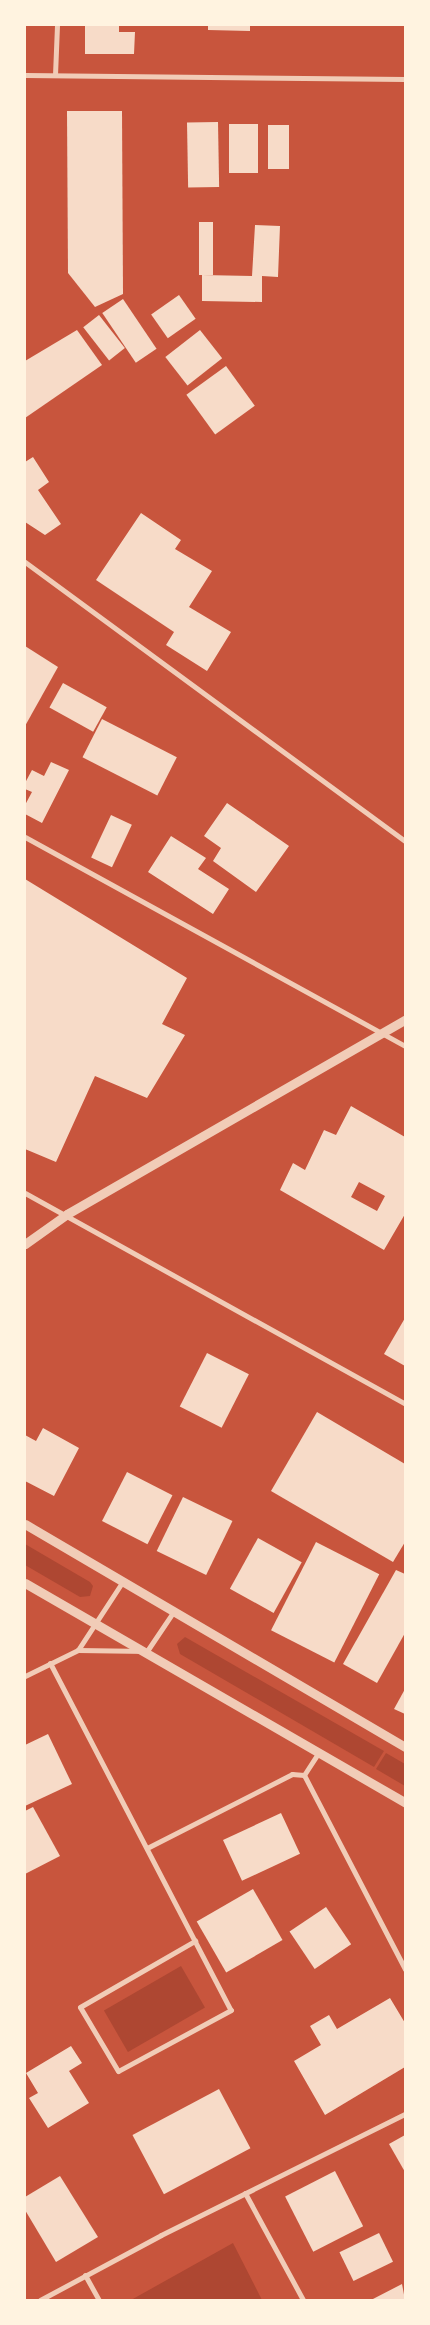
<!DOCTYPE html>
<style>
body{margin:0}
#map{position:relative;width:430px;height:2325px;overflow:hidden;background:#c8553d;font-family:Rubik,sans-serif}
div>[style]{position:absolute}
.green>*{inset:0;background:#ae4732;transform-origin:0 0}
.building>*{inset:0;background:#f7dbc8;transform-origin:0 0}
.minor>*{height:5px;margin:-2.5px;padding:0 2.5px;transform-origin:2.5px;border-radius:2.5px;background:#f1ccb7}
.tertiary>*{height:9px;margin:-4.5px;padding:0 4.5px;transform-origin:4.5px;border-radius:4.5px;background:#f1ccb7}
span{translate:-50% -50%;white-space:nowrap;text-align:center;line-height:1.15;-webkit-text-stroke:4px #fff3e0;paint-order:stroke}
.frame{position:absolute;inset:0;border:26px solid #fff3e0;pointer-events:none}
</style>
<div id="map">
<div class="green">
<div style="clip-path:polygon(25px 1544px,90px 1582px,93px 1586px,90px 1596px,80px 1597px,25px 1565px)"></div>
<div style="clip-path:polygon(185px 1637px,384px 1751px,374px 1767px,180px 1654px,177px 1644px)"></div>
<div style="clip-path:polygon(386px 1753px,405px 1764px,405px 1786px,376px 1769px)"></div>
<div style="left:181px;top:1966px;width:48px;height:89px;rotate:60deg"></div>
<div style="clip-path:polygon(233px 2243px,262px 2300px,131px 2300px)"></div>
</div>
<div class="building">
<div style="clip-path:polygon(85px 25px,119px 25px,119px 32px,135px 32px,134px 54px,85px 54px)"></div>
<div style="clip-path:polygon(208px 25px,250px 25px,250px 31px,208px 30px)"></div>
<div style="clip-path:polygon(67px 111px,122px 111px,123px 294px,95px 307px,68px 273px)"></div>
<div style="left:218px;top:122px;width:65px;height:31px;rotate:89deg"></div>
<div style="left:258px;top:124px;width:49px;height:29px;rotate:90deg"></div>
<div style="left:268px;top:125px;width:21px;height:44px"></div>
<div style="left:199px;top:222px;width:14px;height:53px"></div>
<div style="clip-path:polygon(255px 225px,280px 226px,278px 277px,262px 276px,262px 302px,202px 301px,202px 275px,252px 276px)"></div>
<div style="left:179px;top:295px;width:29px;height:34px;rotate:55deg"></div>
<div style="left:123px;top:299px;width:60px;height:25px;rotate:56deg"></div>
<div style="left:99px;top:315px;width:42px;height:20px;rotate:52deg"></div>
<div style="clip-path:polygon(77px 330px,102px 365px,25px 418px,25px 361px)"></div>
<div style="left:200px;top:330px;width:36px;height:44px;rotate:52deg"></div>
<div style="left:226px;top:366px;width:49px;height:49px;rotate:54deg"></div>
<div style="clip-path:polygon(33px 457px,49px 482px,38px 490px,61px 524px,45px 535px,25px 522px,25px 462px)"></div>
<div style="clip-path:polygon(141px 513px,181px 540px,175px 549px,212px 571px,189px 607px,231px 632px,207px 671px,166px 645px,174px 632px,96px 580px)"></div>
<div style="clip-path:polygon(25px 646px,58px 667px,25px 726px)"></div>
<div style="left:63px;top:683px;width:50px;height:28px;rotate:29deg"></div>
<div style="left:102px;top:719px;width:84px;height:43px;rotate:27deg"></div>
<div style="clip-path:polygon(51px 762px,69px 770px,42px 823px,25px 814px,25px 805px,32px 792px,25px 789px,25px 783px,32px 770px,44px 776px)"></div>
<div style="clip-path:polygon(227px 803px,289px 846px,256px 892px,213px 861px,221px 848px,204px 836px)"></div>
<div style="left:111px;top:815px;width:23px;height:47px;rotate:25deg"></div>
<div style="clip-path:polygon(171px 836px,206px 858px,198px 869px,229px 889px,213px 914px,148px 872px)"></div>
<div style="clip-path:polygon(25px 879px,187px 978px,162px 1024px,185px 1035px,147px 1098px,95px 1076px,56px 1162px,25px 1149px)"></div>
<div style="clip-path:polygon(evenodd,351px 1106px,405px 1137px,405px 1214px,384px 1250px,280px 1190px,293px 1163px,305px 1170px,324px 1130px,336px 1135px,351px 1106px,359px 1182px,385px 1196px,377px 1211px,351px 1197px,359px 1182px)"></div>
<div style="clip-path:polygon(405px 1318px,405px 1366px,384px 1354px)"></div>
<div style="left:207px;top:1353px;width:47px;height:60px;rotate:27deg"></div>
<div style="clip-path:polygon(317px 1412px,405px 1464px,405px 1542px,393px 1562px,271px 1491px)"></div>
<div style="clip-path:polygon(43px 1428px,79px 1448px,54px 1496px,25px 1481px,25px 1435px,36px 1441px)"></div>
<div style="left:127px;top:1472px;width:51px;height:55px;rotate:27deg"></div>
<div style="left:183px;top:1497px;width:55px;height:60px;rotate:26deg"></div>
<div style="left:258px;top:1538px;width:50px;height:58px;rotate:29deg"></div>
<div style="left:316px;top:1542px;width:71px;height:99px;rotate:27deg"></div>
<div style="clip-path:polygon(396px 1570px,405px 1574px,405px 1633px,377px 1683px,343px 1664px)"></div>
<div style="clip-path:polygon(405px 1689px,405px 1714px,394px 1709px)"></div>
<div style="clip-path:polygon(48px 1734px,72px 1784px,25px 1806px,25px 1745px)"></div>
<div style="clip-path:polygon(33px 1807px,60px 1856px,25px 1874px,25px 1811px)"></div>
<div style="left:281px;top:1813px;width:45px;height:64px;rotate:65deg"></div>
<div style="left:253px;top:1889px;width:59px;height:65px;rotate:60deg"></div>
<div style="left:326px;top:1907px;width:45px;height:44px;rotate:56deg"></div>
<div style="clip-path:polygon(390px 1998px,405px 2023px,405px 2067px,325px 2115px,294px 2061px,321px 2045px,310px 2026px,329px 2015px,337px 2029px)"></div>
<div style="clip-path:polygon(71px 2046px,82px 2063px,69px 2071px,89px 2103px,48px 2128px,29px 2098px,38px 2093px,26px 2073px)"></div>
<div style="left:219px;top:2089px;width:67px;height:98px;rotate:62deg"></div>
<div style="clip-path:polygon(405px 2135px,405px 2172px,389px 2144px)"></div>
<div style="left:335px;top:2171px;width:62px;height:56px;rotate:63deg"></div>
<div style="clip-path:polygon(60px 2176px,98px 2237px,56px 2262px,25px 2210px,25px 2197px)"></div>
<div style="left:379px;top:2233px;width:32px;height:44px;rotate:64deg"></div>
<div style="clip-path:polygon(402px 2284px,405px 2300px,371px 2300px)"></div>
</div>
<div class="minor">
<div style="left:25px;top:75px;width:380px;rotate:0.6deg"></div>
<div style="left:55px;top:75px;width:50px;rotate:-87.7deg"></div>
<div style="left:25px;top:562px;width:471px;rotate:36.3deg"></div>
<div style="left:25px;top:837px;width:434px;rotate:28.8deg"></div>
<div style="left:25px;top:1193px;width:435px;rotate:29deg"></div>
<div style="left:123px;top:1581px;width:82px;rotate:123.1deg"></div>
<div style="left:78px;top:1650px;width:69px;rotate:0.8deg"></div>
<div style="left:147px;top:1651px;width:48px;rotate:-56deg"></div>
<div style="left:50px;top:1663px;width:391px;rotate:62.5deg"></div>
<div style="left:231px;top:2010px;width:128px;rotate:151.6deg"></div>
<div style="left:118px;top:2071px;width:74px;rotate:-120.7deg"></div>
<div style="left:80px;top:2007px;width:133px;rotate:-29.9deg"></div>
<div style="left:25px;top:1676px;width:59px;rotate:-26.1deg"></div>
<div style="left:304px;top:1775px;width:219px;rotate:62.5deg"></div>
<div style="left:304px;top:1775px;width:27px;rotate:-57deg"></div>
<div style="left:147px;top:1848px;width:163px;rotate:-27deg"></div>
<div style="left:292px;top:1774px;width:12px;rotate:5deg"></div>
<div style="left:245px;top:2193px;width:122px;rotate:61.5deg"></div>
<div style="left:85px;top:2275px;width:29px;rotate:61deg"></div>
<div style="left:40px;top:2300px;width:137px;rotate:-28.2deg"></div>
<div style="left:161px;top:2235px;width:272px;rotate:-26.4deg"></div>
</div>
<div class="tertiary">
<div style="left:25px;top:1244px;width:52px;rotate:-35.5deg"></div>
<div style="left:67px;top:1214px;width:390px;rotate:-29.9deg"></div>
<div style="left:25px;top:1524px;width:441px;rotate:30.4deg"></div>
<div style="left:25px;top:1583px;width:439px;rotate:30deg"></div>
</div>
<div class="frame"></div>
</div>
